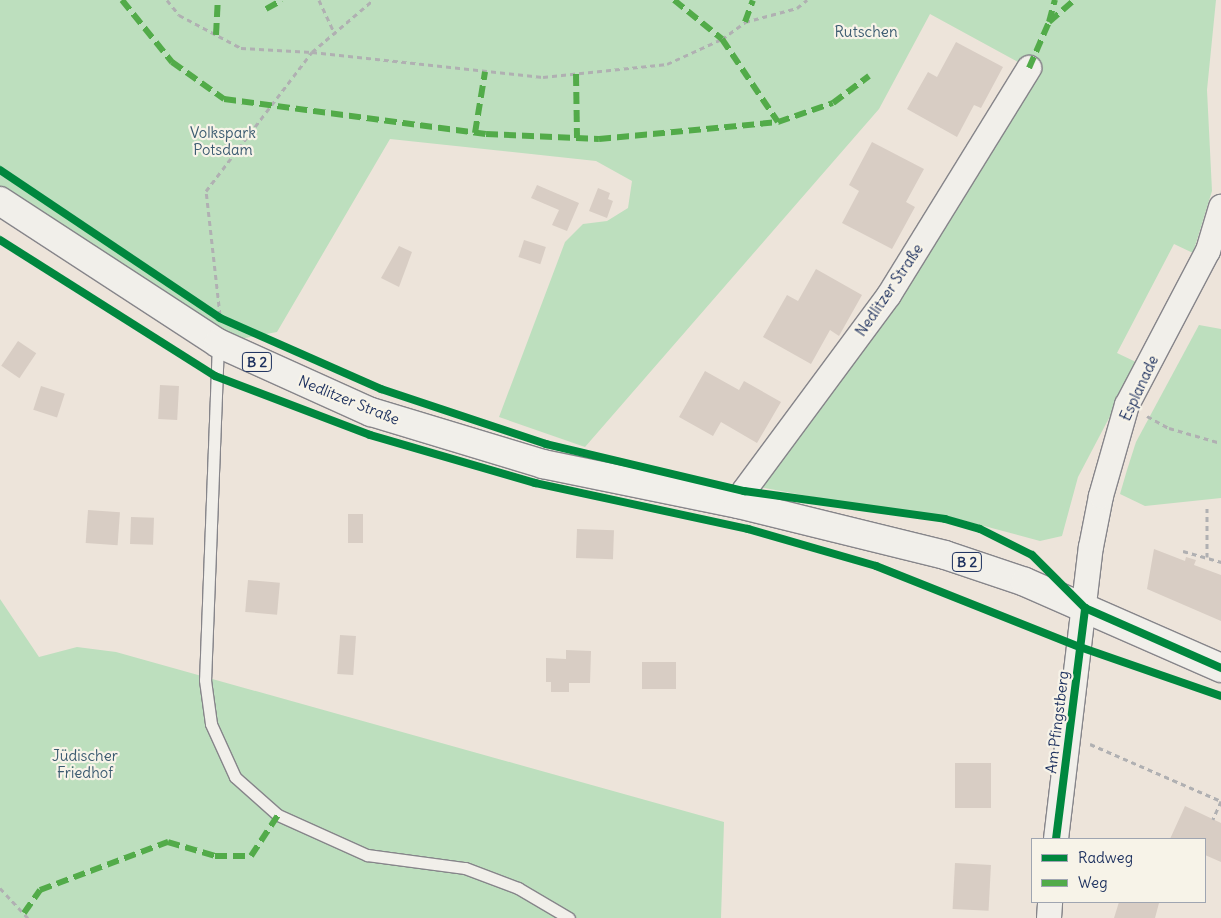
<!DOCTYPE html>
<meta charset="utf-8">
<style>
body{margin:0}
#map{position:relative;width:1221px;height:918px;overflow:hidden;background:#ede4da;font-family:Delius,sans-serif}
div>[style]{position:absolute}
.green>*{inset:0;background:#bddfbe}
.building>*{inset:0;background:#d8cdc4;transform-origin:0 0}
.path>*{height:3px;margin-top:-1.5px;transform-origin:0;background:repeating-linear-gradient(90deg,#b0b0b2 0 5px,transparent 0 9px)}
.roads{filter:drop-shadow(1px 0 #86858a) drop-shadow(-1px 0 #86858a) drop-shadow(0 1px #86858a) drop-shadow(0 -1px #86858a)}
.lane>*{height:11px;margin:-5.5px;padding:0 5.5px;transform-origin:5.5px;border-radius:5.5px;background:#f1efea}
.street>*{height:24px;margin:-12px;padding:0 12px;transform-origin:12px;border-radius:12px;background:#f1efea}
.primary>*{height:28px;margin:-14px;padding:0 14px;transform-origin:14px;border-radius:14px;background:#f1efea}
.quiet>*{height:6px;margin-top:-3px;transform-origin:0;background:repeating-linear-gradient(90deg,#52ab49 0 12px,transparent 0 18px)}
.cycleway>*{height:8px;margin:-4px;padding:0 4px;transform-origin:4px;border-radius:4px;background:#00873e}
span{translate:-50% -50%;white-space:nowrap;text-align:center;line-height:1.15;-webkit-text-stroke:4.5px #f7f3e8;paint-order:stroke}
.shield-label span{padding:1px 4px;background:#f7f3e8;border:1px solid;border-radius:4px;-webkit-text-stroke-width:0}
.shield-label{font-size:14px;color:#1b2f5e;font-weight:700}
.park-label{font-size:15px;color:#3a5a70}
.street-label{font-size:15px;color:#1b2f5e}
.legend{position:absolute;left:1031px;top:838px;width:175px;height:65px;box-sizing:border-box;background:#f7f3e8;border:1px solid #9fa5b1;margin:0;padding:6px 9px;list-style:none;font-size:15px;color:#1b2f5e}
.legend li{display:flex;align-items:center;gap:10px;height:25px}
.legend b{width:25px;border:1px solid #9fa5b1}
</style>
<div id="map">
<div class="green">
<div style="clip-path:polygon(0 0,1216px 0,1207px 90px,1212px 191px,1193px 253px,1174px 244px,1117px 353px,1138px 363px,1078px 477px,1062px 536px,1040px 541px,954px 518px,884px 510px,748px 485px,1029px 68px,930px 14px,879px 109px,585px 447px,499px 417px,565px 242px,583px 224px,607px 221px,628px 208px,632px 181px,596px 161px,390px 139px,277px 332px,218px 343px,0 201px)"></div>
<div style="clip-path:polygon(1199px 325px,1221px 329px,1221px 498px,1145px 506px,1120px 494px,1127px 470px,1136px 442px)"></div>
<div style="clip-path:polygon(0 599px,39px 657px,77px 647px,116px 652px,724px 822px,721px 918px,0 918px)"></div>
</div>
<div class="building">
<div style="clip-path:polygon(956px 42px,1003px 67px,981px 108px,974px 105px,957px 137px,907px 109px,928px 72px,937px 77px)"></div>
<div style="clip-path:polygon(872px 142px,924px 169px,906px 202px,915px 207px,892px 249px,842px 223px,859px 191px,849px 185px)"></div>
<div style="clip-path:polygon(537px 185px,579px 203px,567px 231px,552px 225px,559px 210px,531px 198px)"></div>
<div style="clip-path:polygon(598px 188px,610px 193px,608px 199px,613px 201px,607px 218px,589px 211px)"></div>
<div style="left:524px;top:240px;width:23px;height:18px;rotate:18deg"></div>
<div style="clip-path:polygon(399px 246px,412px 252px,399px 287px,381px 278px)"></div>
<div style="clip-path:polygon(816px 269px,862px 295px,839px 336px,830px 330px,811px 364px,763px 337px,787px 295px,798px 301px)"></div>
<div style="left:18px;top:341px;width:22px;height:30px;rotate:34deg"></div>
<div style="clip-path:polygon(705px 371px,739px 390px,744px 381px,781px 402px,757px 443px,721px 422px,713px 436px,679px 417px)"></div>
<div style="left:160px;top:385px;width:19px;height:34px;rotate:3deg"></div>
<div style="left:41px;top:386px;width:25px;height:25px;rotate:18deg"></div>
<div style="left:88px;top:510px;width:32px;height:33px;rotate:4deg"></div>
<div style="left:348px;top:514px;width:15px;height:29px"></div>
<div style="left:131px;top:517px;width:23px;height:27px;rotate:2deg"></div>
<div style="left:577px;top:529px;width:37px;height:29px;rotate:2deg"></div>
<div style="clip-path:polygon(1154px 549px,1185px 561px,1186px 557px,1196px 560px,1194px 565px,1221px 575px,1221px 621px,1147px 589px)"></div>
<div style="left:248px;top:580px;width:32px;height:32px;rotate:5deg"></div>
<div style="left:340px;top:635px;width:16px;height:39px;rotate:4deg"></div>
<div style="clip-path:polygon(566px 650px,591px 651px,590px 683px,569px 683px,569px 692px,551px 692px,551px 682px,546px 682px,546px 658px,566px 659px)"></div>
<div style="left:642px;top:662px;width:34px;height:27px"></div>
<div style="left:955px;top:763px;width:36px;height:45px"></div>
<div style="clip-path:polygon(1185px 806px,1221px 823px,1221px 862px,1205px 855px,1205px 839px,1170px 839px)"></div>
<div style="left:955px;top:863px;width:36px;height:46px;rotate:3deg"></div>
<div style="clip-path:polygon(1119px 902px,1156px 902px,1159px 903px,1155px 918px,1114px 918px)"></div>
</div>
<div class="path">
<div style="left:167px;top:0;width:19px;rotate:51deg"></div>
<div style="left:179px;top:15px;width:70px;rotate:28deg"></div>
<div style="left:241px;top:48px;width:71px;rotate:3.2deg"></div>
<div style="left:312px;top:52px;width:232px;rotate:6.2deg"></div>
<div style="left:543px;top:77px;width:125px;rotate:-6deg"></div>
<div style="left:667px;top:64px;width:60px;rotate:-24.4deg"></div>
<div style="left:722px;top:39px;width:29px;rotate:-36deg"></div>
<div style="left:745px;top:22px;width:54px;rotate:-15.1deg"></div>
<div style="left:797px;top:8px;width:13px;rotate:-39deg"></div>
<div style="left:319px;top:0;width:38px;rotate:65deg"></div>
<div style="left:220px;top:315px;width:125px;rotate:-96.4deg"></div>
<div style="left:206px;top:191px;width:175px;rotate:-52.7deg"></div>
<div style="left:312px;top:52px;width:80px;rotate:-40.4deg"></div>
<div style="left:1147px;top:416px;width:25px;rotate:29deg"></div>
<div style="left:1169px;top:428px;width:54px;rotate:16.1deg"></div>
<div style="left:1207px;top:508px;width:49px;rotate:90deg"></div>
<div style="left:1183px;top:551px;width:40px;rotate:16deg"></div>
<div style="left:1090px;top:744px;width:143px;rotate:23.5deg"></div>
<div style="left:1221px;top:801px;width:20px;rotate:114deg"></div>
<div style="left:0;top:888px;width:41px;rotate:47deg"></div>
</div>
<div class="roads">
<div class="lane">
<div style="left:218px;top:343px;width:337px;rotate:92.2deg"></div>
<div style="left:205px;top:680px;width:44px;rotate:82.2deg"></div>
<div style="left:211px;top:724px;width:58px;rotate:65.6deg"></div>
<div style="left:235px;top:777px;width:57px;rotate:41.5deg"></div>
<div style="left:278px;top:815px;width:98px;rotate:24.2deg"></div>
<div style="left:367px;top:855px;width:99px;rotate:7.6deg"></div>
<div style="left:465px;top:868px;width:57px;rotate:20.7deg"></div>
<div style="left:518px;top:888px;width:59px;rotate:30.5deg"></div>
</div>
<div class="street">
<div style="left:738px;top:504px;width:14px;rotate:-65deg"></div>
<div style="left:744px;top:491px;width:244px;rotate:-53.5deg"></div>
<div style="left:889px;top:295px;width:267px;rotate:-58.3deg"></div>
<div style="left:1056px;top:839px;width:294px;rotate:-83.2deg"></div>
<div style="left:1091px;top:547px;width:52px;rotate:-78.9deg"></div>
<div style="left:1101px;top:496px;width:95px;rotate:-74.1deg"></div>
<div style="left:1127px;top:405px;width:174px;rotate:-62.3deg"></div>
<div style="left:1208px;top:251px;width:46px;rotate:-73.5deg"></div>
<div style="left:1049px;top:918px;width:16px;rotate:-86deg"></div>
</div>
<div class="primary">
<div style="left:0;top:201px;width:260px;rotate:33.1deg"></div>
<div style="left:218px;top:343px;width:168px;rotate:24.3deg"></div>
<div style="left:371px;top:412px;width:180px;rotate:16.8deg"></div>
<div style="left:543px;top:464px;width:199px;rotate:11.6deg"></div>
<div style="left:738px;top:504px;width:213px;rotate:13.8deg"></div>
<div style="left:945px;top:555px;width:84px;rotate:18.6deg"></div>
<div style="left:1025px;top:582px;width:214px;rotate:23.7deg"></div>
</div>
</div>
<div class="quiet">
<div style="left:122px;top:0;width:80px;rotate:51.1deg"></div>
<div style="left:172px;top:62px;width:64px;rotate:35.4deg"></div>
<div style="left:224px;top:99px;width:264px;rotate:7.6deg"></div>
<div style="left:486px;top:134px;width:113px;rotate:2.5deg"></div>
<div style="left:599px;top:139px;width:180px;rotate:-5.4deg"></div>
<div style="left:778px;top:122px;width:58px;rotate:-19.1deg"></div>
<div style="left:833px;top:103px;width:45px;rotate:-36.9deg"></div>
<div style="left:674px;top:0;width:62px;rotate:39.1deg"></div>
<div style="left:722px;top:39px;width:100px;rotate:56deg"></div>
<div style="left:266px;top:9px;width:18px;rotate:-29deg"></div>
<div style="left:745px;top:22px;width:23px;rotate:-70deg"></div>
<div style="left:1049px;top:22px;width:23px;rotate:-75deg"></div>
<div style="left:216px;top:35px;width:35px;rotate:-87deg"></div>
<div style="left:1029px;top:68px;width:50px;rotate:-66.5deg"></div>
<div style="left:1049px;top:22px;width:33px;rotate:-41deg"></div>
<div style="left:576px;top:74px;width:64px;rotate:89.1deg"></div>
<div style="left:475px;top:133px;width:62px;rotate:-80.7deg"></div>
<div style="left:24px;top:913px;width:28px;rotate:-55deg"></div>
<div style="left:40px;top:890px;width:137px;rotate:-20.6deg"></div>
<div style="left:168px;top:842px;width:49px;rotate:16.6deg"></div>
<div style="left:215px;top:856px;width:36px"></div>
<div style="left:251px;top:856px;width:49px;rotate:-56.6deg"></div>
</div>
<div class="cycleway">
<div style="left:0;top:170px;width:265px;rotate:33.9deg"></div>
<div style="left:220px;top:318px;width:176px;rotate:23.8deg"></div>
<div style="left:381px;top:389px;width:174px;rotate:18.4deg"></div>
<div style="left:546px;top:444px;width:204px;rotate:13.4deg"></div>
<div style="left:744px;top:491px;width:203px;rotate:7.9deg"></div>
<div style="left:945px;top:519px;width:36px;rotate:16deg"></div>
<div style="left:980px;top:529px;width:58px;rotate:26.6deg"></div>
<div style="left:1032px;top:555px;width:75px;rotate:45deg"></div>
<div style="left:1085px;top:608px;width:149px;rotate:23.8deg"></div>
<div style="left:0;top:240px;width:254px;rotate:32.3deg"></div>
<div style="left:215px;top:376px;width:166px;rotate:20.8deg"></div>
<div style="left:370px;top:435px;width:172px;rotate:16.2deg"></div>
<div style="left:535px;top:483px;width:218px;rotate:12.2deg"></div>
<div style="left:748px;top:529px;width:133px;rotate:16.1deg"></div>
<div style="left:876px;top:566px;width:219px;rotate:21.7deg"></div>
<div style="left:1080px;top:647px;width:149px;rotate:19.2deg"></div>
<div style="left:1056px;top:839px;width:233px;rotate:-82.8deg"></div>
</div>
<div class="shield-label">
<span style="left:257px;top:362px">B 2</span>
<span style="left:967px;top:562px">B 2</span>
</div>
<div class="park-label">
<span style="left:866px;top:32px">Rutschen</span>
<span style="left:223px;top:141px">Volkspark<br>Potsdam</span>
<span style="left:85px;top:764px">Jüdischer<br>Friedhof</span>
</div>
<div class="street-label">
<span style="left:889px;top:290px;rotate:-56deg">Nedlitzer Straße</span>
<span style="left:1139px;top:388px;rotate:-65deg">Esplanade</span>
<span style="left:349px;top:400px;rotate:22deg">Nedlitzer Straße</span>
<span style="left:1057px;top:722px;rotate:-83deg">Am Pfingstberg</span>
</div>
<ul class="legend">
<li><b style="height:6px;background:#00873e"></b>Radweg</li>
<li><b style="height:6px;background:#52ab49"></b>Weg</li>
</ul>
</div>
